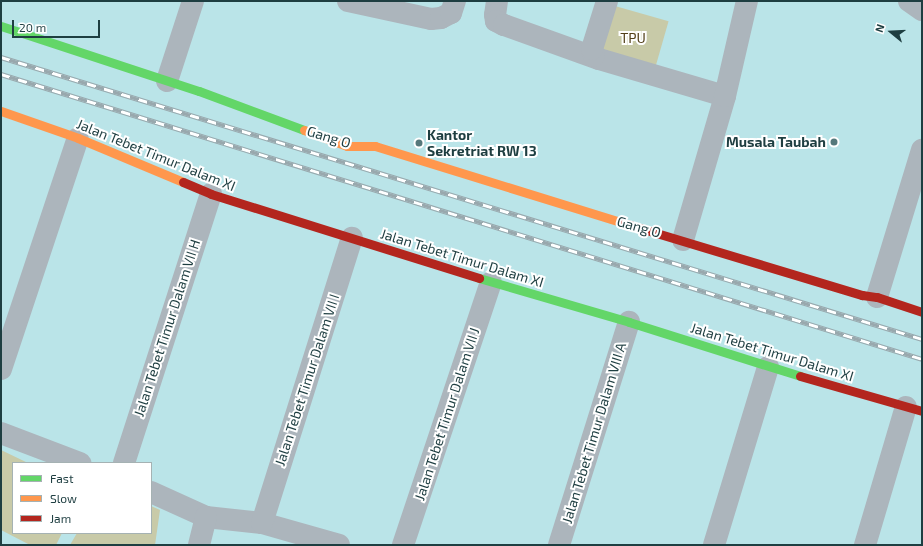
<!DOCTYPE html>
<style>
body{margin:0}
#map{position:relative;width:923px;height:546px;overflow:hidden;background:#bae4e8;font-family:"Exo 2",sans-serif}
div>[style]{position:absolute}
.green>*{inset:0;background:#c8caa8;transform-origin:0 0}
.street>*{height:22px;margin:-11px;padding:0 11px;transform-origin:11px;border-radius:11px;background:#acb5bc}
.fast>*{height:9px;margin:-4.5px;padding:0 4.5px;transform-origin:4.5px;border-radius:4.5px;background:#63d668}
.slow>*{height:9px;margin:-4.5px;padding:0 4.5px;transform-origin:4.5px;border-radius:4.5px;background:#ff974d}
.jam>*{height:9px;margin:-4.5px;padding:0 4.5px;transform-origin:4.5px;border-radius:4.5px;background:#b3261e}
.rail>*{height:4.5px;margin-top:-2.25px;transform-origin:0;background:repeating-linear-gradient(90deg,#fff 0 9px,#99a8ad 0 18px);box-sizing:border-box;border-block:1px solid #99a8ad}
.dots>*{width:11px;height:11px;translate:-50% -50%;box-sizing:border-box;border:2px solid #fff;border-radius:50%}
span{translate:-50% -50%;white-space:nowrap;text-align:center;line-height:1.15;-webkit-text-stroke:4px #fff;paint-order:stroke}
.park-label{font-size:14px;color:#53401b}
.poi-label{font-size:14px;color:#1e3e41;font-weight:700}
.left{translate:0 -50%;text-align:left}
.right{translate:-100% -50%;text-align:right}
.street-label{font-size:14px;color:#1e3e41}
.frame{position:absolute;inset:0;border:2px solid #1e3e41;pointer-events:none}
.legend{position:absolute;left:12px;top:462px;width:140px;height:72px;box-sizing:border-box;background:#fff;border:1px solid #a5b2b3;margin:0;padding:5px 7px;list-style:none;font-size:12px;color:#1e3e41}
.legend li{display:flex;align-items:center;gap:8px;height:20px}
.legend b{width:20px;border:1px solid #a5b2b3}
.north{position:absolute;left:871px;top:12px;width:40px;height:40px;-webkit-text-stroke:3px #fff;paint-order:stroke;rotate:288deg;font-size:11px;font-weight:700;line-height:16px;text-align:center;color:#1e3e41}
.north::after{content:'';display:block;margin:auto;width:14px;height:18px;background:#1e3e41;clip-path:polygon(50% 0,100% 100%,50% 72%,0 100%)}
.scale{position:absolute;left:12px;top:20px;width:88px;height:18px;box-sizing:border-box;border:2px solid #1e3e41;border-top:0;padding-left:5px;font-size:12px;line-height:14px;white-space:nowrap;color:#1e3e41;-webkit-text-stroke:3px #fff;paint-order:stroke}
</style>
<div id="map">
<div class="green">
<div style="left:608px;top:4px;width:63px;height:52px;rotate:16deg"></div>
<div style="clip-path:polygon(1px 450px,28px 463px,13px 463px,13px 533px,62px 533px,56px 545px,30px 545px,1px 530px)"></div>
<div style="clip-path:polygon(151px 506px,160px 510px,155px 545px,70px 545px,77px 533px,151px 533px)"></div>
</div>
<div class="street">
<div style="left:348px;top:1px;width:85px;rotate:12.2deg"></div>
<div style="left:431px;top:19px;width:10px;rotate:-6deg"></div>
<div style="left:441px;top:18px;width:11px;rotate:-27deg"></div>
<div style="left:451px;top:13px;width:13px;rotate:-72deg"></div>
<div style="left:497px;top:1px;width:14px;rotate:98deg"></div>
<div style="left:495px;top:15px;width:6px;rotate:81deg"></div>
<div style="left:496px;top:21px;width:9px;rotate:27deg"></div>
<div style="left:504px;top:25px;width:101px;rotate:19.7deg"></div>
<div style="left:599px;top:59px;width:131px;rotate:16.4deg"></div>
<div style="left:909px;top:1px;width:16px;rotate:35deg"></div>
<div style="left:594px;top:56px;width:7px;rotate:-106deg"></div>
<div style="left:592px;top:49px;width:50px;rotate:-72.6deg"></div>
<div style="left:167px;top:81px;width:84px;rotate:-72deg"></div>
<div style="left:683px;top:240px;width:150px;rotate:-73.7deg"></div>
<div style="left:725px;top:96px;width:98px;rotate:-77deg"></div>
<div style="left:877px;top:297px;width:154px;rotate:-73deg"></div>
<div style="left:1px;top:369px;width:243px;rotate:-71.6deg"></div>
<div style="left:1px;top:433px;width:85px;rotate:20.8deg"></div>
<div style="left:124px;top:463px;width:283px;rotate:-72.1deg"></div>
<div style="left:151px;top:492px;width:60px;rotate:24.4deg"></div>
<div style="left:206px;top:517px;width:56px;rotate:6.1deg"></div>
<div style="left:262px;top:523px;width:80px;rotate:15.9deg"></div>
<div style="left:262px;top:523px;width:299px;rotate:-72.5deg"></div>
<div style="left:199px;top:545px;width:29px;rotate:-76deg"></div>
<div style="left:403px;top:545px;width:277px;rotate:-71.5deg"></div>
<div style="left:559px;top:545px;width:234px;rotate:-72.6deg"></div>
<div style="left:714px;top:545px;width:186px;rotate:-73.1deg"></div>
<div style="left:865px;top:545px;width:144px;rotate:-73.5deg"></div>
</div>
<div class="fast">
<div style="left:1px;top:26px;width:208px;rotate:18.2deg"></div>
<div style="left:199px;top:91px;width:112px;rotate:20.4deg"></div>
<div style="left:479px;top:278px;width:156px;rotate:16.3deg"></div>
<div style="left:629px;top:322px;width:179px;rotate:17.5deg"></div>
</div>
<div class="slow">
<div style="left:1px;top:111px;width:82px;rotate:19.3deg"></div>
<div style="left:78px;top:138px;width:114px;rotate:22.7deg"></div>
<div style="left:304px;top:130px;width:46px;rotate:20.4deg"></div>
<div style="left:347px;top:146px;width:28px"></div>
<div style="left:375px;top:146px;width:257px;rotate:17.2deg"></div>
</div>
<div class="jam">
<div style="left:183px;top:182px;width:30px;rotate:23deg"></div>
<div style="left:211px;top:194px;width:281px;rotate:17.4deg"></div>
<div style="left:620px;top:222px;width:253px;rotate:16.8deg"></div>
<div style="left:862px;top:295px;width:15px;rotate:8deg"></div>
<div style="left:877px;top:297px;width:47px;rotate:18.4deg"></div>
<div style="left:800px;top:376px;width:127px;rotate:16deg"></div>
</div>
<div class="rail">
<div style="left:1px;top:57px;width:963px;rotate:17.02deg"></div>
<div style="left:1px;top:74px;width:964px;rotate:17.19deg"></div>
</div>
<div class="dots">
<div style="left:834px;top:142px;background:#55787b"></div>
<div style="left:419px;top:143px;background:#55787b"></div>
</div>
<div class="park-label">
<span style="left:633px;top:38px">TPU</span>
</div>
<div class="poi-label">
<span class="left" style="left:427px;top:143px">Kantor<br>Sekretriat RW 13</span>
<span class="right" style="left:826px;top:142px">Musala Taubah</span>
</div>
<div class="street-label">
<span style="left:329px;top:137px;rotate:17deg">Gang O</span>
<span style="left:156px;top:155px;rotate:22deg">Jalan Tebet Timur Dalam XI</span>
<span style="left:639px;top:227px;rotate:16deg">Gang O</span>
<span style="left:462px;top:258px;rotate:17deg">Jalan Tebet Timur Dalam XI</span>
<span style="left:167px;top:328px;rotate:-72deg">Jalan Tebet Timur Dalam VII H</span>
<span style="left:772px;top:352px;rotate:17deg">Jalan Tebet Timur Dalam XI</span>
<span style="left:307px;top:380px;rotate:-72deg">Jalan Tebet Timur Dalam VII I</span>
<span style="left:447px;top:414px;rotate:-72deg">Jalan Tebet Timur Dalam VII J</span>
<span style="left:594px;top:433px;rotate:-73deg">Jalan Tebet Timur Dalam VIII A</span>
</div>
<div class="frame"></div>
<ul class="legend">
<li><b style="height:5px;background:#63d668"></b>Fast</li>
<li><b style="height:5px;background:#ff974d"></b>Slow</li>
<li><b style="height:5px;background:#b3261e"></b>Jam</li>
</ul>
<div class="north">N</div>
<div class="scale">20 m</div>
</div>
